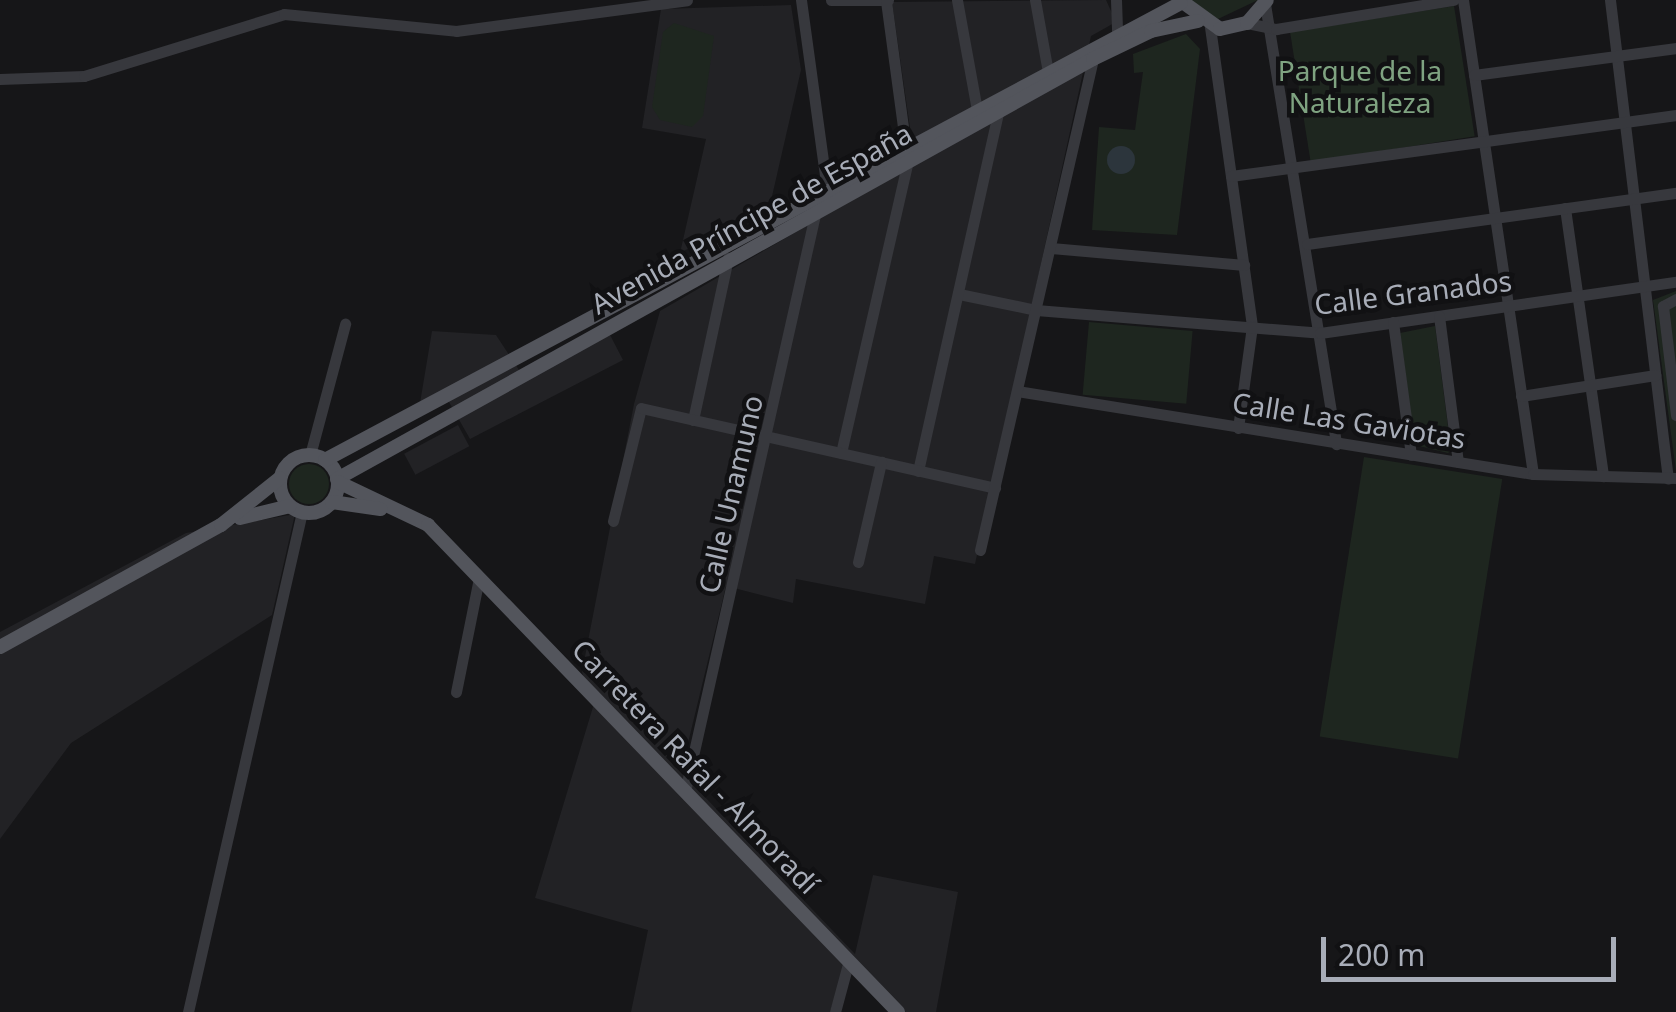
<!DOCTYPE html>
<meta charset="utf-8">
<style>
body{margin:0}
#map{position:relative;width:1676px;height:1012px;overflow:hidden;background:#161618;font-family:"Noto Sans",sans-serif}
div>[style]{position:absolute}
.built>*{inset:0;background:#222225;transform-origin:0 0}
.green>*{inset:0;background:#1e261f;transform-origin:0 0}
.round{border-radius:50%}
.water>*{inset:0;background:#2c353c}
.minor>*{height:11px;margin:-5.5px;padding:0 5.5px;transform-origin:5.5px;border-radius:5.5px;background:#37383d}
.major>*{height:14px;margin:-7px;padding:0 7px;transform-origin:7px;border-radius:7px;background:#53555c}
.major>.ring{margin:-7px;padding:0;box-sizing:content-box;background:none;border:14px solid #53555c;border-radius:50%}
span{translate:-50% -50%;white-space:nowrap;text-align:center;line-height:1.15;-webkit-text-stroke:9px #111113;paint-order:stroke}
.park-label{font-size:28px;color:#7fa381}
.street-label{font-size:28px;color:#a8adb8}
.scale{position:absolute;left:1321px;top:937px;width:295px;height:45px;box-sizing:border-box;border:5px solid #a8adb8;border-top:0;padding-left:12px;font-size:30px;line-height:35px;white-space:nowrap;color:#a8adb8;-webkit-text-stroke:8px #111113;paint-order:stroke}
</style>
<div id="map">
<div class="built">
<div style="clip-path:polygon(892px 2px,1106px 0,1116px 22px,1091px 36px,975px 564px,934px 556px,925px 604px,796px 579px,793px 603px,726px 586px,681px 772px,855px 954px,873px 875px,958px 892px,936px 1012px,906px 1012px,844px 969px,830px 1012px,631px 1012px,648px 930px,535px 898px,593px 707px,582px 672px,634px 404px,660px 311px,915px 163px)"></div>
<div style="clip-path:polygon(791px 5px,801px 70px,770px 205px,680px 253px,706px 139px,642px 128px,661px 9px)"></div>
<div style="clip-path:polygon(432px 331px,496px 335px,523px 376px,608px 331px,623px 360px,470px 439px,445px 395px,419px 409px)"></div>
<div style="left:458px;top:425px;width:24px;height:61px;rotate:62deg"></div>
<div style="clip-path:polygon(295px 514px,272px 615px,71px 743px,0 839px,0 632px,186px 533px)"></div>
</div>
<div class="green">
<div style="clip-path:polygon(1190px 0,1258px 0,1218px 19px)"></div>
<div style="left:1454px;top:6px;width:132px;height:166px;rotate:81deg"></div>
<div style="clip-path:polygon(674px 23px,714px 36px,703px 116px,692px 127px,660px 120px,652px 107px,663px 32px)"></div>
<div style="clip-path:polygon(1186px 34px,1200px 49px,1177px 235px,1092px 230px,1099px 127px,1135px 130px,1143px 72px,1134px 73px,1133px 54px)"></div>
<div style="clip-path:polygon(1676px 291px,1676px 471px,1653px 300px)"></div>
<div style="left:1089px;top:322px;width:104px;height:73px;rotate:5deg"></div>
<div style="clip-path:polygon(1435px 326px,1451px 450px,1448px 453px,1415px 445px,1400px 333px)"></div>
<div style="left:1364px;top:457px;width:140px;height:283px;rotate:9deg"></div>
<div class="round" style="left:289px;top:464px;width:40px;height:40px"></div>
</div>
<div class="water">
<div class="round" style="left:1107px;top:146px;width:28px;height:28px"></div>
</div>
<div class="minor">
<div style="left:801px;top:0;width:192px;rotate:82.2deg"></div>
<div style="left:831px;top:0;width:57px"></div>
<div style="left:957px;top:0;width:112px;rotate:79.7deg"></div>
<div style="left:1035px;top:0;width:73px;rotate:79.8deg"></div>
<div style="left:1116px;top:0;width:34px;rotate:88deg"></div>
<div style="left:1463px;top:0;width:479px;rotate:81.6deg"></div>
<div style="left:1610px;top:0;width:482px;rotate:83.1deg"></div>
<div style="left:886px;top:1px;width:149px;rotate:82.3deg"></div>
<div style="left:1265px;top:4px;width:446px;rotate:80.8deg"></div>
<div style="left:1247px;top:23px;width:30px;rotate:12deg"></div>
<div style="left:1276px;top:29px;width:180px;rotate:-9.3deg"></div>
<div style="left:1210px;top:27px;width:302px;rotate:82deg"></div>
<div style="left:1252px;top:326px;width:103px;rotate:97.8deg"></div>
<div style="left:1474px;top:75px;width:204px;rotate:-7.6deg"></div>
<div style="left:0;top:79px;width:84px;rotate:-2deg"></div>
<div style="left:84px;top:76px;width:209px;rotate:-17.2deg"></div>
<div style="left:284px;top:14px;width:173px;rotate:5.6deg"></div>
<div style="left:456px;top:31px;width:233px;rotate:-7.6deg"></div>
<div style="left:1231px;top:176px;width:449px;rotate:-7.8deg"></div>
<div style="left:1565px;top:208px;width:271px;rotate:81.9deg"></div>
<div style="left:1307px;top:244px;width:373px;rotate:-7.9deg"></div>
<div style="left:1051px;top:248px;width:194px;rotate:5deg"></div>
<div style="left:959px;top:294px;width:79px;rotate:11.7deg"></div>
<div style="left:1036px;top:310px;width:285px;rotate:4.6deg"></div>
<div style="left:1320px;top:333px;width:360px;rotate:-8.2deg"></div>
<div style="left:1676px;top:299px;width:15px;rotate:152deg"></div>
<div style="left:1663px;top:306px;width:110px;rotate:83.2deg"></div>
<div style="left:1439px;top:316px;width:147px;rotate:82.6deg"></div>
<div style="left:1393px;top:322px;width:134px;rotate:82.3deg"></div>
<div style="left:1017px;top:391px;width:523px;rotate:9.14deg"></div>
<div style="left:1533px;top:474px;width:143px;rotate:1.6deg"></div>
<div style="left:1521px;top:396px;width:136px;rotate:-8.9deg"></div>
<div style="left:693px;top:420px;width:166px;rotate:-77.8deg"></div>
<div style="left:841px;top:453px;width:300px;rotate:-77.1deg"></div>
<div style="left:310px;top:455px;width:136px;rotate:-75deg"></div>
<div style="left:918px;top:471px;width:367px;rotate:-77.4deg"></div>
<div style="left:613px;top:521px;width:116px;rotate:-76.1deg"></div>
<div style="left:641px;top:408px;width:363px;rotate:12.7deg"></div>
<div style="left:980px;top:550px;width:504px;rotate:-77.04deg"></div>
<div style="left:858px;top:562px;width:103px;rotate:-77deg"></div>
<div style="left:456px;top:692px;width:116px;rotate:-78.6deg"></div>
<div style="left:686px;top:787px;width:591px;rotate:-77.3deg"></div>
<div style="left:188px;top:1012px;width:513px;rotate:-77.16deg"></div>
<div style="left:835px;top:1012px;width:54px;rotate:-74.9deg"></div>
</div>
<div class="major">
<div style="left:1180px;top:0;width:49px;rotate:35.9deg"></div>
<div style="left:1220px;top:29px;width:28px;rotate:-13deg"></div>
<div style="left:1247px;top:23px;width:30px;rotate:-49deg"></div>
<div class="ring" style="left:280px;top:455px;width:44px;height:44px"></div>
<div style="left:325px;top:460px;width:970px;rotate:-28.1deg"></div>
<div style="left:337px;top:479px;width:865px;rotate:-29.05deg"></div>
<div style="left:1093px;top:59px;width:64px;rotate:-25.8deg"></div>
<div style="left:1151px;top:31px;width:48px;rotate:-12deg"></div>
<div style="left:338px;top:482px;width:100px;rotate:25.5deg"></div>
<div style="left:428px;top:525px;width:677px;rotate:46.02deg"></div>
<div style="left:332px;top:502px;width:49px;rotate:8.3deg"></div>
<div style="left:240px;top:518px;width:51px;rotate:-13.5deg"></div>
<div style="left:0;top:647px;width:252px;rotate:-28.9deg"></div>
<div style="left:221px;top:525px;width:75px;rotate:-38.5deg"></div>
</div>
<div class="park-label">
<span style="left:1360px;top:86px">Parque de la<br>Naturaleza</span>
</div>
<div class="street-label">
<span style="left:751px;top:218px;rotate:-29deg">Avenida Príncipe de España</span>
<span style="left:1413px;top:292px;rotate:-7deg">Calle Granados</span>
<span style="left:1349px;top:420px;rotate:9deg">Calle Las Gaviotas</span>
<span style="left:730px;top:494px;rotate:-77deg">Calle Unamuno</span>
<span style="left:696px;top:766px;rotate:46deg">Carretera Rafal - Almoradí</span>
</div>
<div class="scale">200 m</div>
</div>
